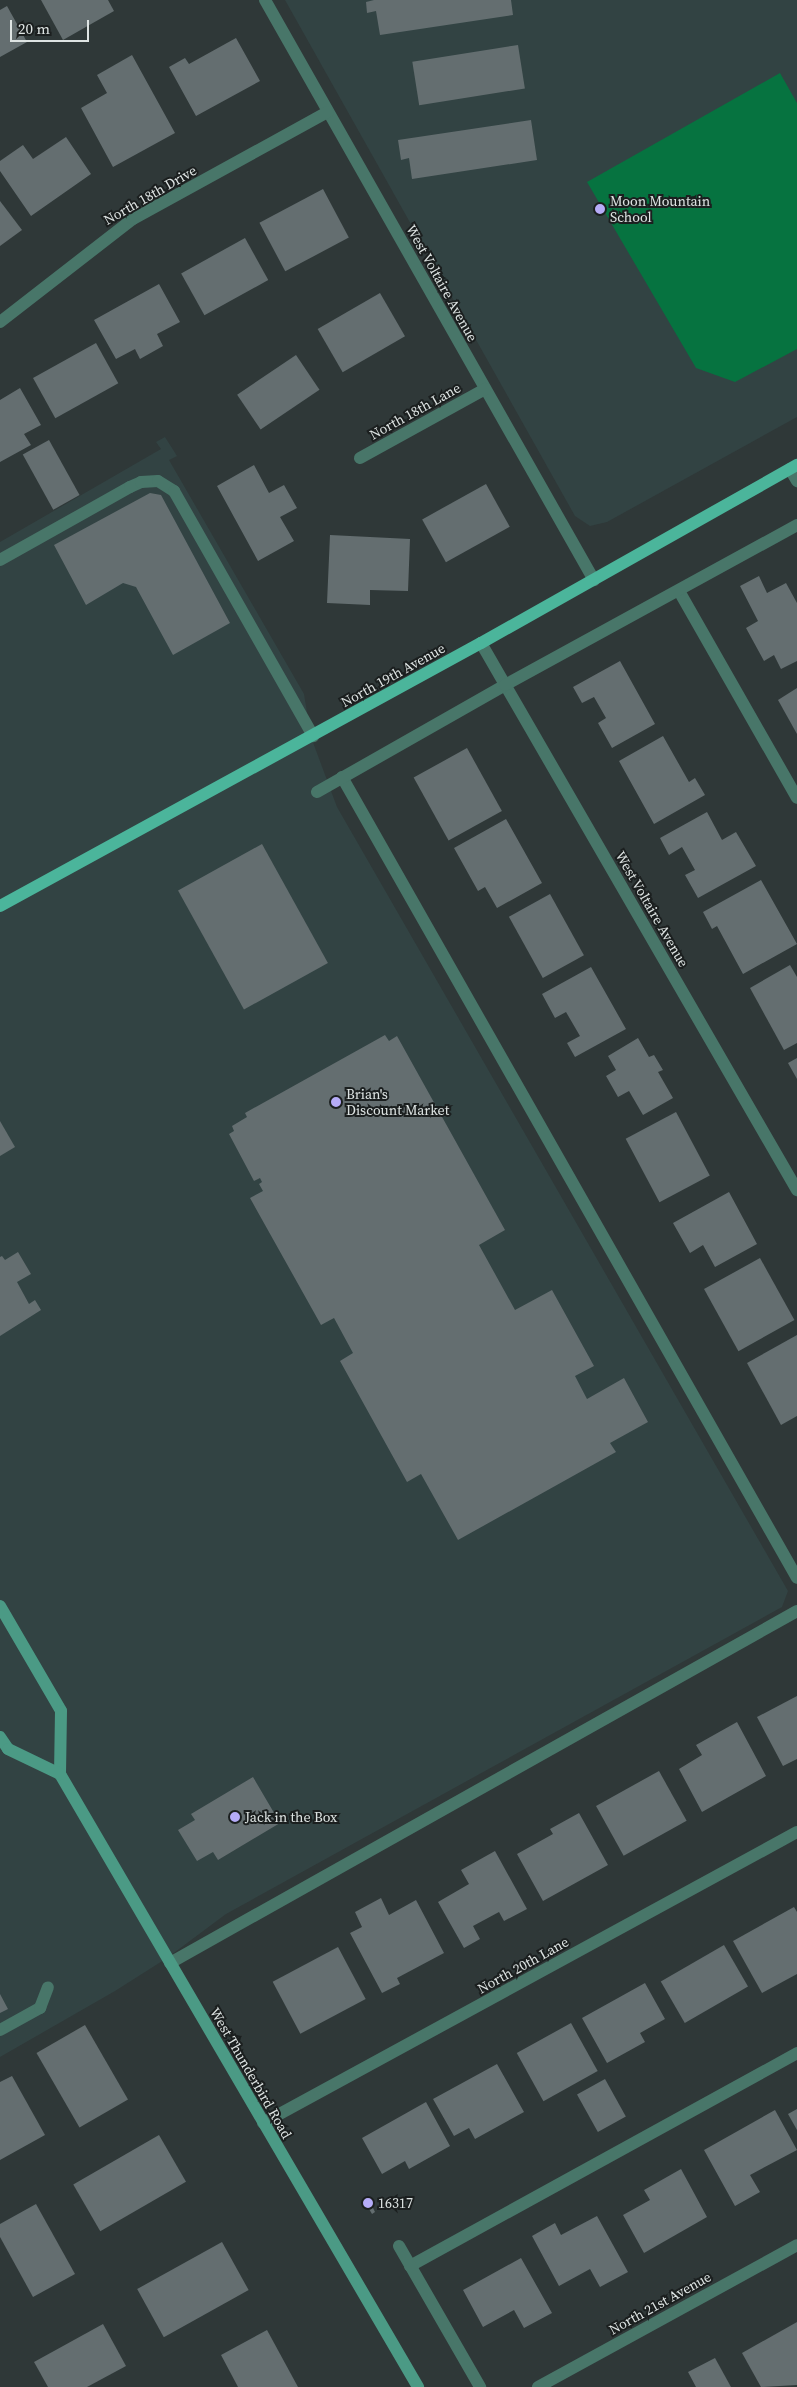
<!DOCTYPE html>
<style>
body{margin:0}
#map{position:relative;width:797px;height:2387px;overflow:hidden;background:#2f3838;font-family:"Source Serif 4",serif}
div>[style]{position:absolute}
.built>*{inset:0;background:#324343}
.green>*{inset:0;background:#067340}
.building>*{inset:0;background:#646e70;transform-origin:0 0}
.service>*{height:12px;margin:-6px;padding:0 6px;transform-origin:6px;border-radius:6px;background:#487669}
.minor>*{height:12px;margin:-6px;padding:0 6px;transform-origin:6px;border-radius:6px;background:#487669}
.secondary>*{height:12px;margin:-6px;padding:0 6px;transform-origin:6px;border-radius:6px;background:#4b9a85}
.primary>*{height:12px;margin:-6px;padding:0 6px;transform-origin:6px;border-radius:6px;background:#4bb59b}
.dots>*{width:14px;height:14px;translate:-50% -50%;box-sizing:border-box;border:2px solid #1b1f1f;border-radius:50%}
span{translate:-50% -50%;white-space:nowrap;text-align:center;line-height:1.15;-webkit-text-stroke:4px #1b1f1f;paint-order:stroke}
.street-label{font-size:14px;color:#dee4e3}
.poi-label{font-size:14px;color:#dee4e3}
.left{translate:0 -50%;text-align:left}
.scale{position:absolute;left:10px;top:20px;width:79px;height:22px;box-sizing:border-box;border:2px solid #dee4e3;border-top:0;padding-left:6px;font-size:15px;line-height:18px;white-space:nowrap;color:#dee4e3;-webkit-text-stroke:4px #1b1f1f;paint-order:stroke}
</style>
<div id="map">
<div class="built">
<div style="clip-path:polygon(285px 0,797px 0,797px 417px,607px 522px,590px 526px,575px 516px)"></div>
<div style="clip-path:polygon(165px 437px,177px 456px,169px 460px,304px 694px,311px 737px,337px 807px,788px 1591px,782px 1607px,226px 1914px,167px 1958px,115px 1991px,0 2057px,0 542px,161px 449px,156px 442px)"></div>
</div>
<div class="green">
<div style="clip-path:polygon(780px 73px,797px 103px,797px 349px,735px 382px,696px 368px,587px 182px)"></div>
</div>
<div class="building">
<div style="clip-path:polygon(41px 0,108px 0,114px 11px,63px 40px)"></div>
<div style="clip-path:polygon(374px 0,511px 0,513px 15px,380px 35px,376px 11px,367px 13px,366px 2px)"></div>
<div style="clip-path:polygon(7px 6px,27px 42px,0 57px,0 10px)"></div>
<div style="clip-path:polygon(236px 38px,260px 81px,196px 116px,169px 67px,185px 58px,189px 64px)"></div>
<div style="left:518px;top:45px;width:44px;height:107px;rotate:81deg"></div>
<div style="clip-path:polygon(132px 55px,175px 133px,113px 167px,81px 108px,107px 93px,97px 75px)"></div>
<div style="clip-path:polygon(531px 120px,537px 160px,412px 179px,409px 158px,401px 160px,398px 140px)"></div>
<div style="clip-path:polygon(66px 137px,91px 174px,31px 216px,0 171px,0 161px,23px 145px,33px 159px)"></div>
<div style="left:323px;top:189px;width:55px;height:72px;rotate:62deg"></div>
<div style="clip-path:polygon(0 201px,22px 230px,0 246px)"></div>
<div style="left:245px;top:238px;width:48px;height:73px;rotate:61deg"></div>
<div style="clip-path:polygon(159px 284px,180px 322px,157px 334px,163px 346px,140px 359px,135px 349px,116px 359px,94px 320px)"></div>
<div style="left:380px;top:293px;width:50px;height:72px;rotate:60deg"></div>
<div style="left:96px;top:343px;width:46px;height:72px;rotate:61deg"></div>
<div style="left:296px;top:355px;width:42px;height:71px;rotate:56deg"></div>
<div style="clip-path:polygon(20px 388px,41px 425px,24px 434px,31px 445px,0 462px,0 400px)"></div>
<div style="left:49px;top:440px;width:63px;height:30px;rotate:61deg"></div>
<div style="clip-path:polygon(254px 465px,269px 493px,284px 485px,297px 508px,280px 517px,294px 541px,258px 561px,217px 486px)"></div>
<div style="left:486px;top:484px;width:49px;height:73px;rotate:61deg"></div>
<div style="clip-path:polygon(150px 493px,161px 495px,230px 623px,173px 655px,136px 587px,123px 583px,86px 605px,54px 545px)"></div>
<div style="clip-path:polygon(330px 535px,410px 539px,408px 591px,370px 590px,370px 605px,327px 603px)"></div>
<div style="clip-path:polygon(759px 576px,767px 593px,786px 583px,797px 603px,797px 661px,781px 669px,774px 655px,764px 661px,746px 628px,758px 621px,740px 586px)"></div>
<div style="clip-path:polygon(620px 661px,655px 724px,612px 748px,598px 723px,606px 718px,594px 697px,582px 703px,573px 687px)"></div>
<div style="clip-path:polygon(797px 688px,797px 734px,778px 700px)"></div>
<div style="clip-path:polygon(663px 736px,689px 782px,695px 778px,705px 795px,654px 824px,619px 761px)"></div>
<div style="left:467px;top:748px;width:72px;height:61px;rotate:61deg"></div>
<div style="clip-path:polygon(707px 812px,722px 840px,736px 832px,756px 866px,698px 898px,685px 875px,695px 870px,682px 847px,669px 855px,660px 838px)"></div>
<div style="clip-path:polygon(506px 819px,542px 883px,497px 908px,485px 887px,478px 891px,454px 848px)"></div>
<div style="left:262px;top:844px;width:136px;height:96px;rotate:61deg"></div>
<div style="clip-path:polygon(761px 880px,797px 944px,743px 974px,717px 926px,712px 929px,703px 912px)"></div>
<div style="left:550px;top:894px;width:70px;height:47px;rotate:61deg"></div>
<div style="clip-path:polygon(790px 965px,797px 977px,797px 1043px,784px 1050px,750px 988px)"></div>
<div style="clip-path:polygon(591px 967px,626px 1029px,575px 1057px,567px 1043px,580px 1036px,566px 1012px,555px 1018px,542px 994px)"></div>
<div style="clip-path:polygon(385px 1035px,389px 1041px,397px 1036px,505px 1230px,479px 1245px,515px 1310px,552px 1290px,594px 1366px,575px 1376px,587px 1399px,624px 1378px,648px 1422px,610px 1443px,616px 1452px,458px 1540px,421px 1474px,407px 1482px,340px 1361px,353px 1353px,334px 1318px,321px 1325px,250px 1198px,263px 1191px,259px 1184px,262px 1182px,260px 1178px,254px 1181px,229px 1134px,234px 1131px,232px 1126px,247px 1117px,245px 1113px)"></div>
<div style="clip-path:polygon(638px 1038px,649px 1057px,654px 1055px,663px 1070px,658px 1072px,673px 1098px,643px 1115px,629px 1091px,618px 1097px,606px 1076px,616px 1070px,608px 1056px)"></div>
<div style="clip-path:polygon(797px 1058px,797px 1079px,788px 1063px)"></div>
<div style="left:676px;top:1112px;width:72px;height:57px;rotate:62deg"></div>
<div style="clip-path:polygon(0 1121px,15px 1147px,0 1156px)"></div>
<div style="clip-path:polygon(729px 1192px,757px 1244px,715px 1267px,703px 1245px,690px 1253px,673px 1223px)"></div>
<div style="clip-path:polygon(18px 1252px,31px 1274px,17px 1282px,29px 1304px,35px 1300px,41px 1310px,0 1336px,0 1257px,2px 1256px,5px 1260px)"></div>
<div style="left:760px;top:1258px;width:71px;height:64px;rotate:61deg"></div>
<div style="clip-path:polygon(797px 1335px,797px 1416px,781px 1425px,747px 1363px)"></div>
<div style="clip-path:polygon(797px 1696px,797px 1759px,783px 1766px,757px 1717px)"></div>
<div style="clip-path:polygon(737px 1722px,766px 1776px,702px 1812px,679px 1769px,702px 1755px,696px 1745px)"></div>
<div style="left:659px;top:1771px;width:57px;height:72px;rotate:61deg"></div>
<div style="clip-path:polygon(253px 1777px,280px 1823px,218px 1860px,213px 1852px,197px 1861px,178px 1830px,195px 1820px,191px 1814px)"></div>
<div style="clip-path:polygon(579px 1813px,608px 1865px,543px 1901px,517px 1854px,553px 1834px,550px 1829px)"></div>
<div style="clip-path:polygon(495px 1851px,527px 1909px,504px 1921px,499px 1912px,473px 1926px,480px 1939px,464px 1948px,438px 1902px,469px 1884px,461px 1870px)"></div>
<div style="clip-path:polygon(381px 1898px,389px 1915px,416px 1900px,444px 1953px,397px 1978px,400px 1984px,382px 1993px,350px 1933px,362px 1927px,355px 1912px)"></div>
<div style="clip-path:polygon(794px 1907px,797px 1912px,797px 1974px,762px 1993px,733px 1941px)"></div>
<div style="left:724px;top:1945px;width:48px;height:73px;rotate:60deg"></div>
<div style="left:338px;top:1947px;width:59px;height:74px;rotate:62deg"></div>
<div style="clip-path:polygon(645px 1983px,665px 2019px,640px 2033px,645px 2042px,607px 2063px,582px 2018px)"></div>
<div style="clip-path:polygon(0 1994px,8px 2009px,0 2013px)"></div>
<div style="left:571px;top:2023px;width:55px;height:62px;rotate:61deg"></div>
<div style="left:85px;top:2025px;width:86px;height:56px;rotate:60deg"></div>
<div style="clip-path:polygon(497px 2064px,524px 2112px,475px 2139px,469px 2128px,454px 2136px,433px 2099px)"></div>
<div style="clip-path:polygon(12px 2076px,45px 2135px,0 2160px,0 2082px)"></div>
<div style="left:605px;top:2079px;width:43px;height:32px;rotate:61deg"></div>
<div style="clip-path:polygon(426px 2102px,450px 2146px,409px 2169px,405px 2161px,382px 2174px,362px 2138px)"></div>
<div style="clip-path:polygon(797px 2109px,797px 2130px,788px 2114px)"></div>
<div style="clip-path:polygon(775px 2110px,797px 2150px,750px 2175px,760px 2192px,735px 2206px,704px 2150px)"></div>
<div style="left:159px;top:2135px;width:54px;height:99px;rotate:60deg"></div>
<div style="clip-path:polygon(681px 2169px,707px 2217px,644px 2253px,623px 2215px,650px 2200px,644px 2190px)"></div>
<div style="clip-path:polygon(369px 2200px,375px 2212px,372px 2214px,365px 2202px)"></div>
<div style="clip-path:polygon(36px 2204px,75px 2274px,33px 2297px,0 2237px,0 2224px)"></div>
<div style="clip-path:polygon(597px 2216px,628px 2272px,600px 2287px,590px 2269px,559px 2286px,532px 2236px,555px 2223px,561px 2235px)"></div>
<div style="left:222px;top:2242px;width:55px;height:97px;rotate:61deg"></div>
<div style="clip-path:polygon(521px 2258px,552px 2313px,524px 2328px,514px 2310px,483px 2327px,463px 2290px)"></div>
<div style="clip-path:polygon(797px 2322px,797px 2385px,761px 2387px,742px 2353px)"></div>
<div style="clip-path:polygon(103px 2324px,126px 2366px,87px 2387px,48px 2387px,34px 2362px)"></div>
<div style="clip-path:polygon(267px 2330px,298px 2387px,238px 2387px,221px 2355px)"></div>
<div style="clip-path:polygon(715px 2358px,731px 2387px,696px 2387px,688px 2372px)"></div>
</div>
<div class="service">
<div style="left:0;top:560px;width:149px;rotate:-29.3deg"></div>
<div style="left:130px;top:487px;width:12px;rotate:-24deg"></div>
<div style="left:141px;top:482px;width:17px;rotate:-3deg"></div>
<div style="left:158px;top:481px;width:19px;rotate:32deg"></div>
<div style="left:174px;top:491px;width:282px;rotate:60.4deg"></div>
<div style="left:679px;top:591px;width:238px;rotate:60.3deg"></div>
<div style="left:342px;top:777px;width:921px;rotate:60.4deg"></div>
<div style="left:170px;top:1963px;width:719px;rotate:-29.31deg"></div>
<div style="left:0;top:2030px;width:46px;rotate:-28.8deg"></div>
<div style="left:40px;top:2008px;width:22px;rotate:-69deg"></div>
<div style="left:410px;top:2266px;width:442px;rotate:-28.8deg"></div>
</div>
<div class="minor">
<div style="left:265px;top:0;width:667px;rotate:60.44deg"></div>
<div style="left:0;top:322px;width:168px;rotate:-37.8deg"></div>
<div style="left:133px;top:219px;width:222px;rotate:-28.8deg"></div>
<div style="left:360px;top:458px;width:143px;rotate:-28.9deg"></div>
<div style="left:790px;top:469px;width:14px;rotate:60deg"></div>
<div style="left:481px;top:643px;width:632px;rotate:59.99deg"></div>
<div style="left:317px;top:792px;width:216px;rotate:-29.6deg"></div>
<div style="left:505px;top:685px;width:333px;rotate:-28.7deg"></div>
<div style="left:263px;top:2123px;width:608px;rotate:-28.59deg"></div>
<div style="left:399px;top:2246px;width:163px;rotate:60.1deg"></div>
<div style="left:538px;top:2387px;width:295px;rotate:-28.7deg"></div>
</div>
<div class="secondary">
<div style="left:0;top:1606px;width:121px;rotate:59.8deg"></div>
<div style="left:61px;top:1711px;width:63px;rotate:90.9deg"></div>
<div style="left:60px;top:1774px;width:710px;rotate:59.71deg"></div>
<div style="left:0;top:1737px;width:14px;rotate:56deg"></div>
<div style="left:8px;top:1749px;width:58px;rotate:25.7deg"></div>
</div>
<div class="primary">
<div style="left:0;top:906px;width:548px;rotate:-28.67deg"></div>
<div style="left:481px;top:643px;width:363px;rotate:-29.4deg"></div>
</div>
<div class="dots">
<div style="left:600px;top:209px;background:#b6acf8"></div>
<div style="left:336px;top:1102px;background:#b6acf8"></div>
<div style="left:235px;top:1817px;background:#b6acf8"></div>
<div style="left:368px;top:2203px;background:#b6acf8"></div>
</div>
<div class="street-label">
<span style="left:150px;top:195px;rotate:-30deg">North 18th Drive</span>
<span style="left:442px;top:283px;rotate:61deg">West Voltaire Avenue</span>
<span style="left:415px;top:411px;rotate:-29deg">North 18th Lane</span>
<span style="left:393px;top:675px;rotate:-29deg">North 19th Avenue</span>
<span style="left:652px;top:909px;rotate:60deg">West Voltaire Avenue</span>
<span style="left:523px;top:1965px;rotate:-29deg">North 20th Lane</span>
<span style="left:251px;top:2073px;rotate:60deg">West Thunderbird Road</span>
<span style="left:660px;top:2303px;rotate:-29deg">North 21st Avenue</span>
</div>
<div class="poi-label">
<span class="left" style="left:610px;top:209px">Moon Mountain<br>School</span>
<span class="left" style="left:346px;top:1102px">Brian's<br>Discount Market</span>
<span class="left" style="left:245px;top:1817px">Jack in the Box</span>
<span class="left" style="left:378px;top:2203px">16317</span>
</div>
<div class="scale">20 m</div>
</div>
